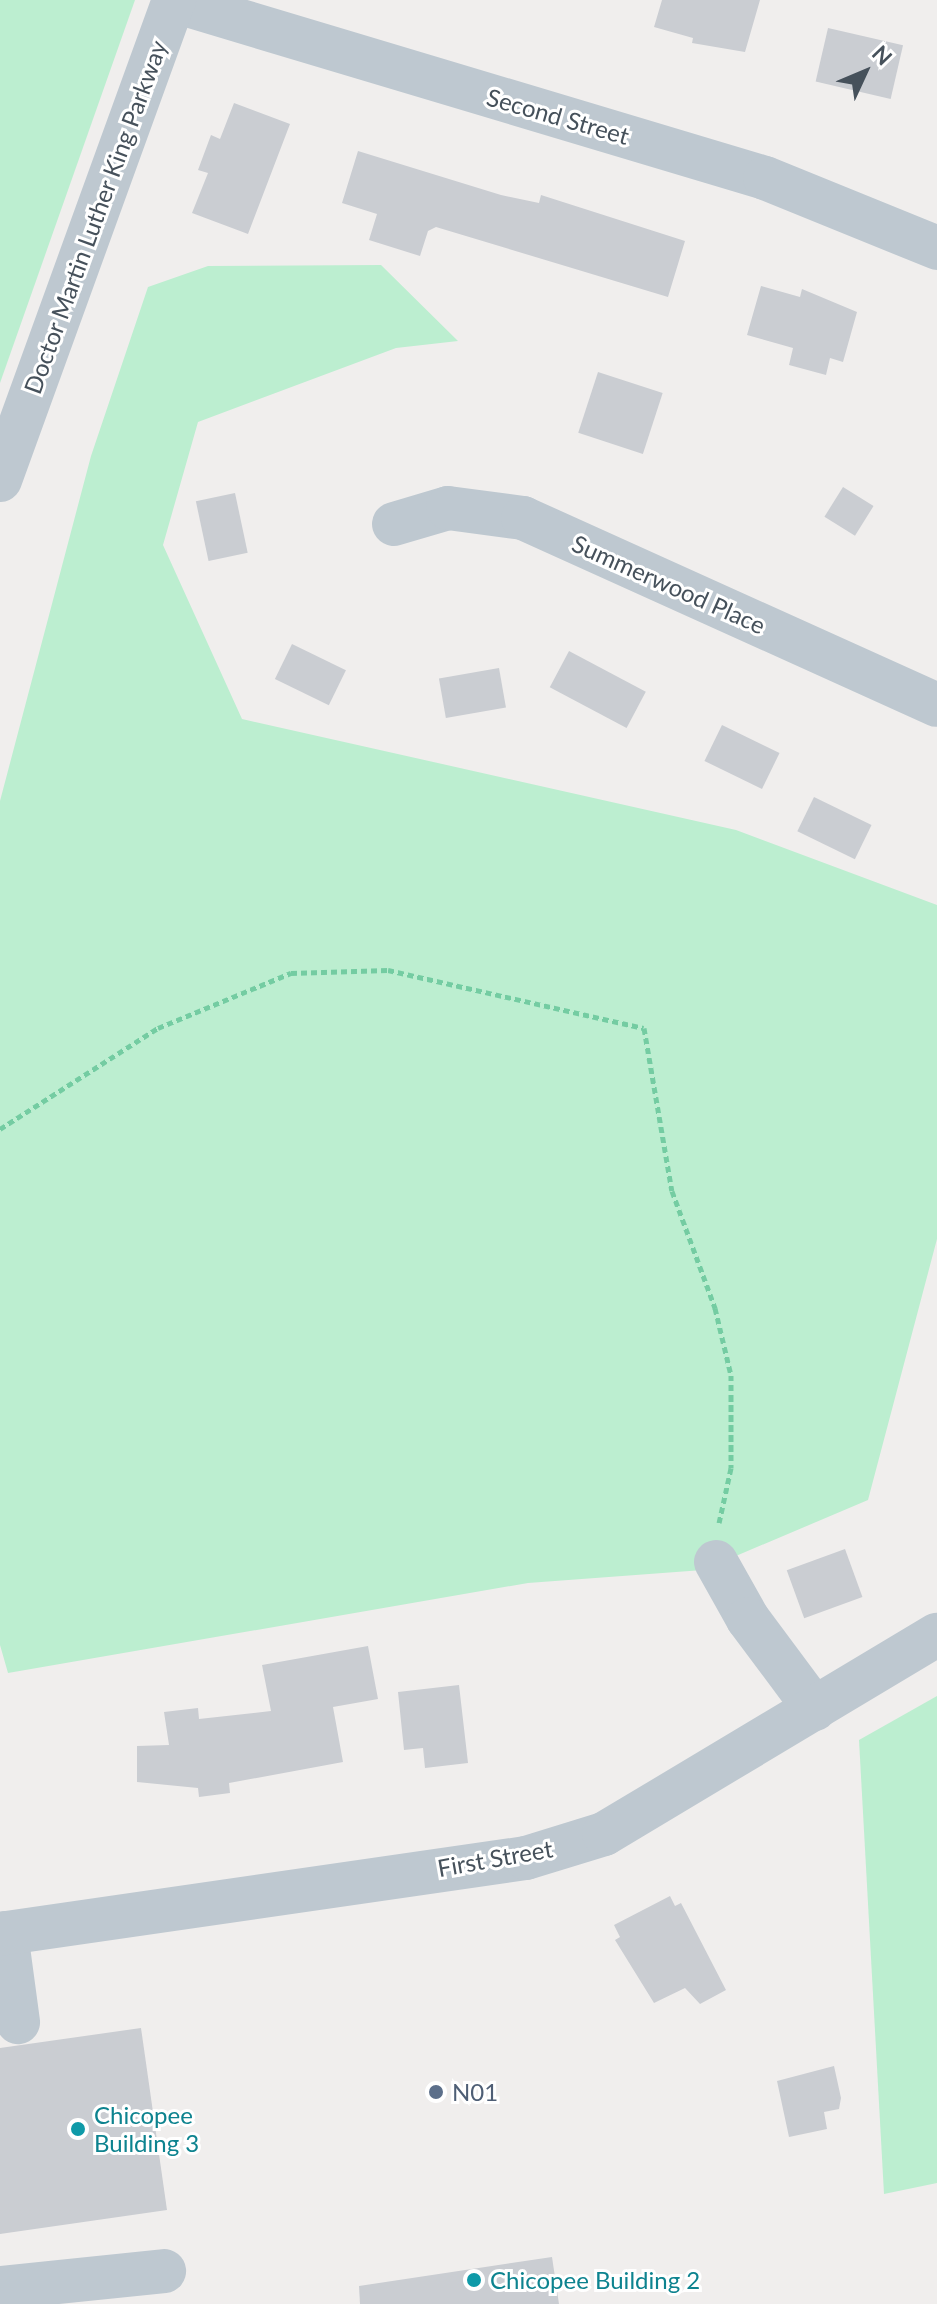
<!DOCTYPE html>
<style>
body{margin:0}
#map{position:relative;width:937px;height:2304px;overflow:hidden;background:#f0eeed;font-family:Lato,sans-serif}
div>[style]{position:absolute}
.green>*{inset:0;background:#bceed0}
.building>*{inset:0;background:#cacdd2;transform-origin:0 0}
.path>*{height:5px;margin-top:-2.5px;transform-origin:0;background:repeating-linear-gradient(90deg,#74cca2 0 6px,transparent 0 10px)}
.minor>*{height:44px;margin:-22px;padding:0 22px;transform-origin:22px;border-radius:22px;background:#bec8d0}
.dots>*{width:22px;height:22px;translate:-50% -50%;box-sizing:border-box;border:4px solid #fff;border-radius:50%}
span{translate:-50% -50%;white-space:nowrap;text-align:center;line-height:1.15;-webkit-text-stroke:6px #fff;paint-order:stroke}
.street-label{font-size:24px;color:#46515b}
.service-label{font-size:24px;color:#4e5e75}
.left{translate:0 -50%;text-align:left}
.culture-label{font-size:24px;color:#0d838f}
.north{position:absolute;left:825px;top:32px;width:80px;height:80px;-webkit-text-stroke:6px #fff;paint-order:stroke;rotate:46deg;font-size:22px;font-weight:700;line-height:32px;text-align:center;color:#46515b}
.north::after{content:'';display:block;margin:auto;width:28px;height:36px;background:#46515b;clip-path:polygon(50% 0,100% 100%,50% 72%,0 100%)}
</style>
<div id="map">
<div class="green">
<div style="clip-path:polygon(0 0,135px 0,0 383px)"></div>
<div style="clip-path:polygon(381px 265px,458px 341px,396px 348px,198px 422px,163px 545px,242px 719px,736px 830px,937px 905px,937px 1239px,868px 1500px,703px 1570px,528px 1583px,8px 1673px,0 1645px,0 801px,91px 456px,148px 287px,208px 266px)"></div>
<div style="clip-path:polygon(937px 1696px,937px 2183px,884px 2194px,859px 1740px)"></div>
</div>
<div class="building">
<div style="clip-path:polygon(662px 0,760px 0,745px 52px,692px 43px,693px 38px,654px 27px)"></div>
<div style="left:828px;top:28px;width:77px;height:55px;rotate:13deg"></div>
<div style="clip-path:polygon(234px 103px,290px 124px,248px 234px,192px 213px,208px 173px,198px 170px,211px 135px,220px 139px)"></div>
<div style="clip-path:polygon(358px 151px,501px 195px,539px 203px,541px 195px,685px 241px,668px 297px,436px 227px,428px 231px,420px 256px,369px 240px,377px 214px,342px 203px)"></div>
<div style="clip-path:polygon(761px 286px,800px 297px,802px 289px,857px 312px,843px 362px,830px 358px,826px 375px,789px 365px,793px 348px,747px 335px)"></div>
<div style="left:598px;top:372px;width:68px;height:64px;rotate:18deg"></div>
<div style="left:843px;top:487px;width:36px;height:35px;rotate:32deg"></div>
<div style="left:235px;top:493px;width:61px;height:40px;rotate:78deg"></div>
<div style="left:292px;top:644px;width:60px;height:39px;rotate:26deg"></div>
<div style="left:569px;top:651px;width:87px;height:41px;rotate:28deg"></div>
<div style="left:499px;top:668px;width:40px;height:61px;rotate:80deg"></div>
<div style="left:722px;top:725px;width:64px;height:40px;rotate:26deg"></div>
<div style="left:814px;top:797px;width:64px;height:38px;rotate:26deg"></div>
<div style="left:845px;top:1549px;width:51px;height:62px;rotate:70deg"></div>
<div style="clip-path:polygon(368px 1646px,378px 1699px,333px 1707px,343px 1762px,229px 1783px,230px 1793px,199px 1797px,198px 1788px,137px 1782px,137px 1746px,169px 1745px,164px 1712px,198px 1708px,199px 1719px,271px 1711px,262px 1665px)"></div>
<div style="clip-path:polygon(459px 1685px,468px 1763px,425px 1768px,423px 1748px,404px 1750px,398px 1692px)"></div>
<div style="clip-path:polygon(670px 1896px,675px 1906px,681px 1903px,726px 1990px,700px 2004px,685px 1988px,654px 2003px,615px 1940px,620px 1937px,614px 1925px)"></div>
<div style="clip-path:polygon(141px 2028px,167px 2210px,0 2234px,0 2048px)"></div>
<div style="clip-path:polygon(834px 2066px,841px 2098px,839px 2109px,824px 2112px,827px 2129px,789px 2137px,777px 2081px)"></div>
<div style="clip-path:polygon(552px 2257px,559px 2304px,360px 2304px,359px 2286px)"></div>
</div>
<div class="path">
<div style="left:0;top:1129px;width:188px;rotate:-32.6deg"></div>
<div style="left:158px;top:1028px;width:144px;rotate:-22.5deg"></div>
<div style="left:291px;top:973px;width:97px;rotate:-1.8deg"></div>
<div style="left:388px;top:970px;width:262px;rotate:12.8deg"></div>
<div style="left:644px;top:1028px;width:165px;rotate:80.3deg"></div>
<div style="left:672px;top:1191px;width:125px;rotate:69.8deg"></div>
<div style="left:715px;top:1308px;width:69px;rotate:76.6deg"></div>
<div style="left:731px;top:1375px;width:93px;rotate:90deg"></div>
<div style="left:731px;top:1468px;width:56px;rotate:102.3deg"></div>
</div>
<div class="minor">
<div style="left:174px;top:1px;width:617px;rotate:16.67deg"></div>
<div style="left:765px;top:178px;width:186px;rotate:22.1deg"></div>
<div style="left:0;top:480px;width:511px;rotate:-70.07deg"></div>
<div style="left:394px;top:524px;width:56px;rotate:-16.5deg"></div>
<div style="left:448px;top:508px;width:76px;rotate:7.6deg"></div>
<div style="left:523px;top:518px;width:454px;rotate:24.3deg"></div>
<div style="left:716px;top:1562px;width:65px;rotate:60.7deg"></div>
<div style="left:748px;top:1619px;width:112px;rotate:53.3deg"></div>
<div style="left:6px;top:1933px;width:90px;rotate:82.3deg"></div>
<div style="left:0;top:1934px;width:531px;rotate:-8.22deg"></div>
<div style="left:526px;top:1858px;width:82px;rotate:-17.1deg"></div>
<div style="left:604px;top:1834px;width:388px;rotate:-30.9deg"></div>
<div style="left:0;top:2288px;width:165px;rotate:-5.9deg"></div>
</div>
<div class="dots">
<div style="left:436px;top:2092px;background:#5c6f8a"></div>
<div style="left:78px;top:2129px;background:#0f9aa8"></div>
<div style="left:474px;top:2280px;background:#0f9aa8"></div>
</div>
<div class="street-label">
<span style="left:558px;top:116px;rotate:16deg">Second Street</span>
<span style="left:95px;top:217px;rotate:-70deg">Doctor Martin Luther King Parkway</span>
<span style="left:669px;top:584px;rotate:24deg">Summerwood Place</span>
<span style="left:495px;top:1858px;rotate:-10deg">First Street</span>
</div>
<div class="service-label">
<span class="left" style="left:452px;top:2092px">N01</span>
</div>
<div class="culture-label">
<span class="left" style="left:94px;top:2129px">Chicopee<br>Building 3</span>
<span class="left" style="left:490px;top:2280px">Chicopee Building 2</span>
</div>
<div class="north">N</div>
</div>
